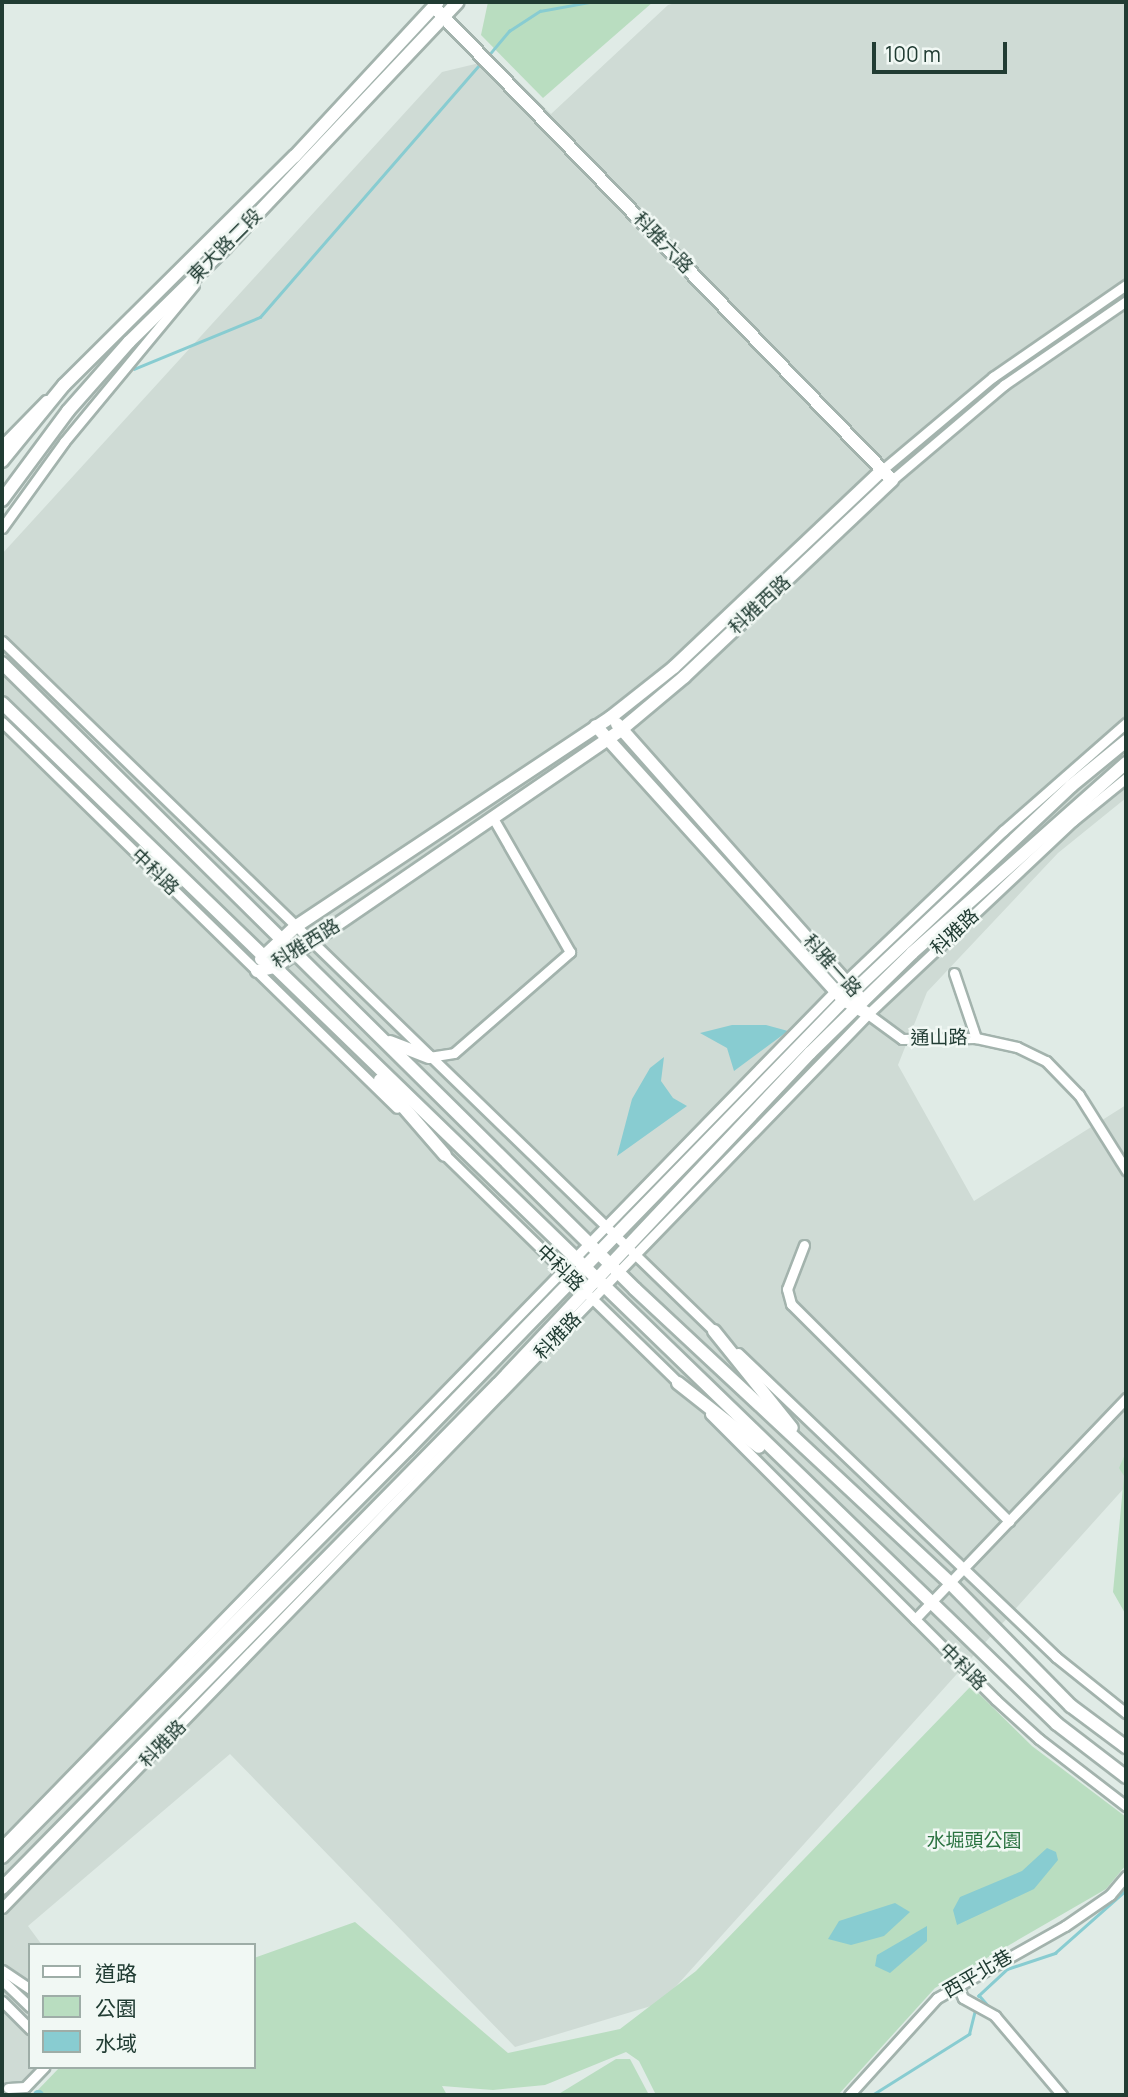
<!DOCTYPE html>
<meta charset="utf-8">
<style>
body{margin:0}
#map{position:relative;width:1128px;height:2097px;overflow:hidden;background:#e0ebe6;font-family:Manrope,"Noto Sans TC",sans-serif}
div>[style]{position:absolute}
.built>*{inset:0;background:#cfdbd5}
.green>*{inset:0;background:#b9ddc0}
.water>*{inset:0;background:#88ccd1}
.stream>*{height:2.5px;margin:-1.25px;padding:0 1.25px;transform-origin:1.25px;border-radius:1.25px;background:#88ccd1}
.canal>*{height:10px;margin:-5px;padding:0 5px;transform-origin:5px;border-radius:5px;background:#88ccd1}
.roads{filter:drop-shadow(2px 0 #a3b3ad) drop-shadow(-2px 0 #a3b3ad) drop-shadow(0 2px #a3b3ad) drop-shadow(0 -2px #a3b3ad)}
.street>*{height:9px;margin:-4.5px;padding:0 4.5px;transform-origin:4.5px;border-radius:4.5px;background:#fff}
.secondary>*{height:12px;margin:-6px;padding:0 6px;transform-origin:6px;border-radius:6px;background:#fff}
span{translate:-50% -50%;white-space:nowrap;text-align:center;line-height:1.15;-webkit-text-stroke:5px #f1f8f4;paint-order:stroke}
.street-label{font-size:19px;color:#213c33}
.park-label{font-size:19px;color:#2b7341}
.frame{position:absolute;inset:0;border:4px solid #213c33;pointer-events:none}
.legend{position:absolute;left:28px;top:1943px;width:228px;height:126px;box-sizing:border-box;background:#f1f8f4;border:2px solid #9eada7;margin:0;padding:9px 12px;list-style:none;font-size:21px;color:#213c33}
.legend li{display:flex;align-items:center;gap:14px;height:35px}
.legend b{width:35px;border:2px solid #9eada7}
.scale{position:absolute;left:872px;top:42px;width:135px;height:32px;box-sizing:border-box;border:4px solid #213c33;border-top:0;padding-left:9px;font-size:21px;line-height:24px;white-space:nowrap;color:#213c33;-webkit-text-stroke:5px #f1f8f4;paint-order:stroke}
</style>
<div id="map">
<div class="built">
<div style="clip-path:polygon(679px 2px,1126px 2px,1126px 798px,1058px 853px,927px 992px,898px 1065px,974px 1201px,1126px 1105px,1126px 1486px,661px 2003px,515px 2047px,230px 1754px,28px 1926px,42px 1945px,30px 1945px,30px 2067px,41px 2067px,2px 2095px,2px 554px,442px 72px,496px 59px,551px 114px,668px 5px)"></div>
</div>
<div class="green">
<div style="clip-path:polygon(488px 2px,653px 2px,543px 98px,481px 35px)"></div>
<div style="clip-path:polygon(1126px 1452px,1126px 1615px,1113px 1592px,1124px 1476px,1119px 1468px)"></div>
<div style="clip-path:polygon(971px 1686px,1032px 1746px,1126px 1817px,1126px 1865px,1106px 1889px,935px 1988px,838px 2095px,656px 2095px,639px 2061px,626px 2052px,545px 2085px,493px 2090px,442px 2086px,447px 2095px,33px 2095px,60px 2067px,254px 2067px,254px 1958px,355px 1922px,508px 2053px,620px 2029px,696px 1971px)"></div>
<div style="clip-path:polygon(616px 2059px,630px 2059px,649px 2095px,557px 2095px)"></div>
</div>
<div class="water">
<div style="clip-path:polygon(732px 1025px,766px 1025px,788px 1031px,734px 1071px,727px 1048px,700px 1033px)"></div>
<div style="clip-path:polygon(664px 1057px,661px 1081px,673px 1098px,687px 1106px,617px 1156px,632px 1099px,650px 1068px)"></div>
<div style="clip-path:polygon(1047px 1848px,1056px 1852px,1058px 1860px,1034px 1889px,957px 1925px,953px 1910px,960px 1897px,1022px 1871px)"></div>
<div style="clip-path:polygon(895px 1903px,910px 1912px,884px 1936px,851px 1945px,828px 1939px,839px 1921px)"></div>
<div style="clip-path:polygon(927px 1926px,927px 1941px,890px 1973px,875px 1966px,877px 1955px)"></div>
</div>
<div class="stream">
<div style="left:488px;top:56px;width:33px;rotate:-50deg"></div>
<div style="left:509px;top:31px;width:37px;rotate:-33deg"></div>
<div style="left:540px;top:11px;width:51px;rotate:-10.2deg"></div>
<div style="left:134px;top:369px;width:136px;rotate:-22.4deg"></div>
<div style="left:260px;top:317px;width:337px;rotate:-49deg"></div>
<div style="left:979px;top:1995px;width:21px;rotate:49deg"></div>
<div style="left:978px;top:1996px;width:40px;rotate:-43deg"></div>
<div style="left:1007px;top:1969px;width:51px;rotate:-18.4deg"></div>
<div style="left:1055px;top:1953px;width:95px;rotate:-41.6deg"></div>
<div style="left:1044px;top:2067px;width:38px;rotate:48deg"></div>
<div style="left:872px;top:2095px;width:115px;rotate:-32.2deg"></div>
<div style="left:969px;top:2034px;width:25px;rotate:-76deg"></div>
</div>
<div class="canal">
<div style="left:38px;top:2095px;width:1px"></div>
</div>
<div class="roads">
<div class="street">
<div style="left:2px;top:445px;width:63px;rotate:-45.6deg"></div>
<div style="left:882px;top:470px;width:145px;rotate:-40deg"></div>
<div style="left:993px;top:377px;width:162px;rotate:-34.7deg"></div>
<div style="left:892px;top:480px;width:147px;rotate:-40.3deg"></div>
<div style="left:1004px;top:385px;width:148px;rotate:-34.5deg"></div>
<div style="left:2px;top:528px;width:106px;rotate:-54.2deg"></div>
<div style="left:64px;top:442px;width:204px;rotate:-50.4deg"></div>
<div style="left:2px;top:641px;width:996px;rotate:44.1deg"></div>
<div style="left:2px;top:722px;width:552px;rotate:44.34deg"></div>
<div style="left:954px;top:973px;width:69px;rotate:71.3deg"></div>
<div style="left:868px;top:1014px;width:42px;rotate:36.3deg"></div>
<div style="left:902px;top:1039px;width:74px;rotate:-0.8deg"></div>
<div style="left:976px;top:1038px;width:42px;rotate:12.4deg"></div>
<div style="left:1017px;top:1047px;width:32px;rotate:26deg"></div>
<div style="left:1046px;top:1061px;width:47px;rotate:45.9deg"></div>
<div style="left:1079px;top:1095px;width:89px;rotate:57.9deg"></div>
<div style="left:429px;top:1057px;width:25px;rotate:-9deg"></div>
<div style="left:454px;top:1053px;width:154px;rotate:-41deg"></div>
<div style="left:570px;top:952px;width:155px;rotate:-119.9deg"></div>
<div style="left:442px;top:1152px;width:337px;rotate:44.3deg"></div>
<div style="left:804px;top:1245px;width:47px;rotate:111.1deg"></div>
<div style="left:787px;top:1289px;width:16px;rotate:75deg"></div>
<div style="left:791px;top:1304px;width:308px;rotate:44.9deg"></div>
<div style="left:738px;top:1353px;width:440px;rotate:43.7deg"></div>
<div style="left:1056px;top:1657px;width:90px;rotate:38.7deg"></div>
<div style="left:710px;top:1414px;width:404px;rotate:45deg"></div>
<div style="left:996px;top:1700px;width:58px;rotate:42.2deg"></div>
<div style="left:1039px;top:1739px;width:110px;rotate:37.6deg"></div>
<div style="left:915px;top:1619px;width:306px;rotate:-46.3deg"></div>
<div style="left:2px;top:1846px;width:1195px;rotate:-45.75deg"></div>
<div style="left:836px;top:990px;width:231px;rotate:-43.6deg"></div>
<div style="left:1003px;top:831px;width:164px;rotate:-41.3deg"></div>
<div style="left:2px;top:1908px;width:1245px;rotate:-45.91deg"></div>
<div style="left:868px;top:1014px;width:282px;rotate:-43.3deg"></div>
<div style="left:1073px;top:821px;width:68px;rotate:-39.1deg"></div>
<div style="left:2px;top:1970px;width:34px;rotate:34deg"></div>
<div style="left:2px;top:1980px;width:39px;rotate:44deg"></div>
<div style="left:957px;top:1984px;width:15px;rotate:67deg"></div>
<div style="left:963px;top:1998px;width:37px;rotate:29deg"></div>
<div style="left:995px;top:2016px;width:104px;rotate:49.7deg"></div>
<div style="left:2px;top:2001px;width:40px;rotate:45deg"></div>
<div style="left:8px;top:2088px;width:17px;rotate:-3deg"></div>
<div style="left:25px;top:2087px;width:28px;rotate:-46deg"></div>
<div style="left:849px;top:2095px;width:131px;rotate:-47.8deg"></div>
<div style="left:937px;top:1998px;width:147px;rotate:-29.4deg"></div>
<div style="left:1065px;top:1926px;width:55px;rotate:-34.6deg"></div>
<div style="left:1110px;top:1895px;width:25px;rotate:-50deg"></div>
</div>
<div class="secondary">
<div style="left:2px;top:461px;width:98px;rotate:-50.8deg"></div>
<div style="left:64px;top:385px;width:325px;rotate:-44.8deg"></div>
<div style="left:295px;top:156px;width:209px;rotate:-47.1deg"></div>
<div style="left:2px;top:500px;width:111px;rotate:-53.4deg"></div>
<div style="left:68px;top:411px;width:92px;rotate:-48.5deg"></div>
<div style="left:129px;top:342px;width:136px;rotate:-44.4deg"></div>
<div style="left:226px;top:247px;width:337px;rotate:-46.6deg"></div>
<div style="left:2px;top:663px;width:890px;rotate:44.68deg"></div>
<div style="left:635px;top:1289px;width:432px;rotate:43deg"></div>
<div style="left:951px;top:1584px;width:171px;rotate:45.5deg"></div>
<div style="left:1071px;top:1706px;width:69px;rotate:36.7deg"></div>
<div style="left:2px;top:703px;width:1468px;rotate:44.06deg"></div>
<div style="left:1057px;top:1724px;width:87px;rotate:37.5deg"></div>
<div style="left:617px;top:724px;width:363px;rotate:48.4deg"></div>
<div style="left:596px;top:726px;width:370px;rotate:47.9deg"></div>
<div style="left:844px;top:1000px;width:28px;rotate:30deg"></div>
<div style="left:261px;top:959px;width:47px;rotate:-43.3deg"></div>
<div style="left:295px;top:927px;width:379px;rotate:-33.6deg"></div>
<div style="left:611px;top:717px;width:80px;rotate:-38.4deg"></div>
<div style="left:674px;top:667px;width:286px;rotate:-43.4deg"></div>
<div style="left:257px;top:971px;width:18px;rotate:-13deg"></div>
<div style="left:275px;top:967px;width:421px;rotate:-34.4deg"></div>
<div style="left:622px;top:729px;width:81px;rotate:-40deg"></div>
<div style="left:684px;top:677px;width:286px;rotate:-43.4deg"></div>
<div style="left:892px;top:480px;width:658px;rotate:-134.08deg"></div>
<div style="left:390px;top:1042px;width:42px;rotate:21deg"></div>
<div style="left:380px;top:1080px;width:99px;rotate:49.1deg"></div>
<div style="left:714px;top:1331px;width:124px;rotate:51.2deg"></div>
<div style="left:678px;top:1383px;width:103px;rotate:38.3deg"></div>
<div style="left:2px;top:1857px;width:574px;rotate:-45.14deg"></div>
<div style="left:407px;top:1450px;width:627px;rotate:-45.84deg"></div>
<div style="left:844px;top:1000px;width:312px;rotate:-43.3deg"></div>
<div style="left:1071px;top:786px;width:71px;rotate:-39.3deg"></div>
<div style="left:2px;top:1888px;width:707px;rotate:-45.46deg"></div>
<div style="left:498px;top:1384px;width:455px;rotate:-46.7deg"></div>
<div style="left:810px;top:1053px;width:143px;rotate:-44.4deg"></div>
<div style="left:912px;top:953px;width:286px;rotate:-41.6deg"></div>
</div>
</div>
<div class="street-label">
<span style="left:663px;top:243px;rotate:46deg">科雅六路</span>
<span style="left:225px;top:246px;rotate:-45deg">東大路二段</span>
<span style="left:760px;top:605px;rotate:-43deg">科雅西路</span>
<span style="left:155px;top:872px;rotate:44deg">中科路</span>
<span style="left:955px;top:932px;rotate:-43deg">科雅路</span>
<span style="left:306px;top:944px;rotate:-32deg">科雅西路</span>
<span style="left:832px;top:966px;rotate:48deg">科雅一路</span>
<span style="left:939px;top:1038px;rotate:-1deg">通山路</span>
<span style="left:560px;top:1268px;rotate:44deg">中科路</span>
<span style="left:558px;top:1336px;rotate:-46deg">科雅路</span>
<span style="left:963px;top:1667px;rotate:45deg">中科路</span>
<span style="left:163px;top:1744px;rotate:-46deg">科雅路</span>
<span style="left:978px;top:1974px;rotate:-30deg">西平北巷</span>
</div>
<div class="park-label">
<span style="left:974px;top:1841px">水堀頭公園</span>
</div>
<div class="frame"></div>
<ul class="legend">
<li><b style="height:9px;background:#fff"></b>道路</li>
<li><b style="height:19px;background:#b9ddc0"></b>公園</li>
<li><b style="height:19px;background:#88ccd1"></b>水域</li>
</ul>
<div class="scale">100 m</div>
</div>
